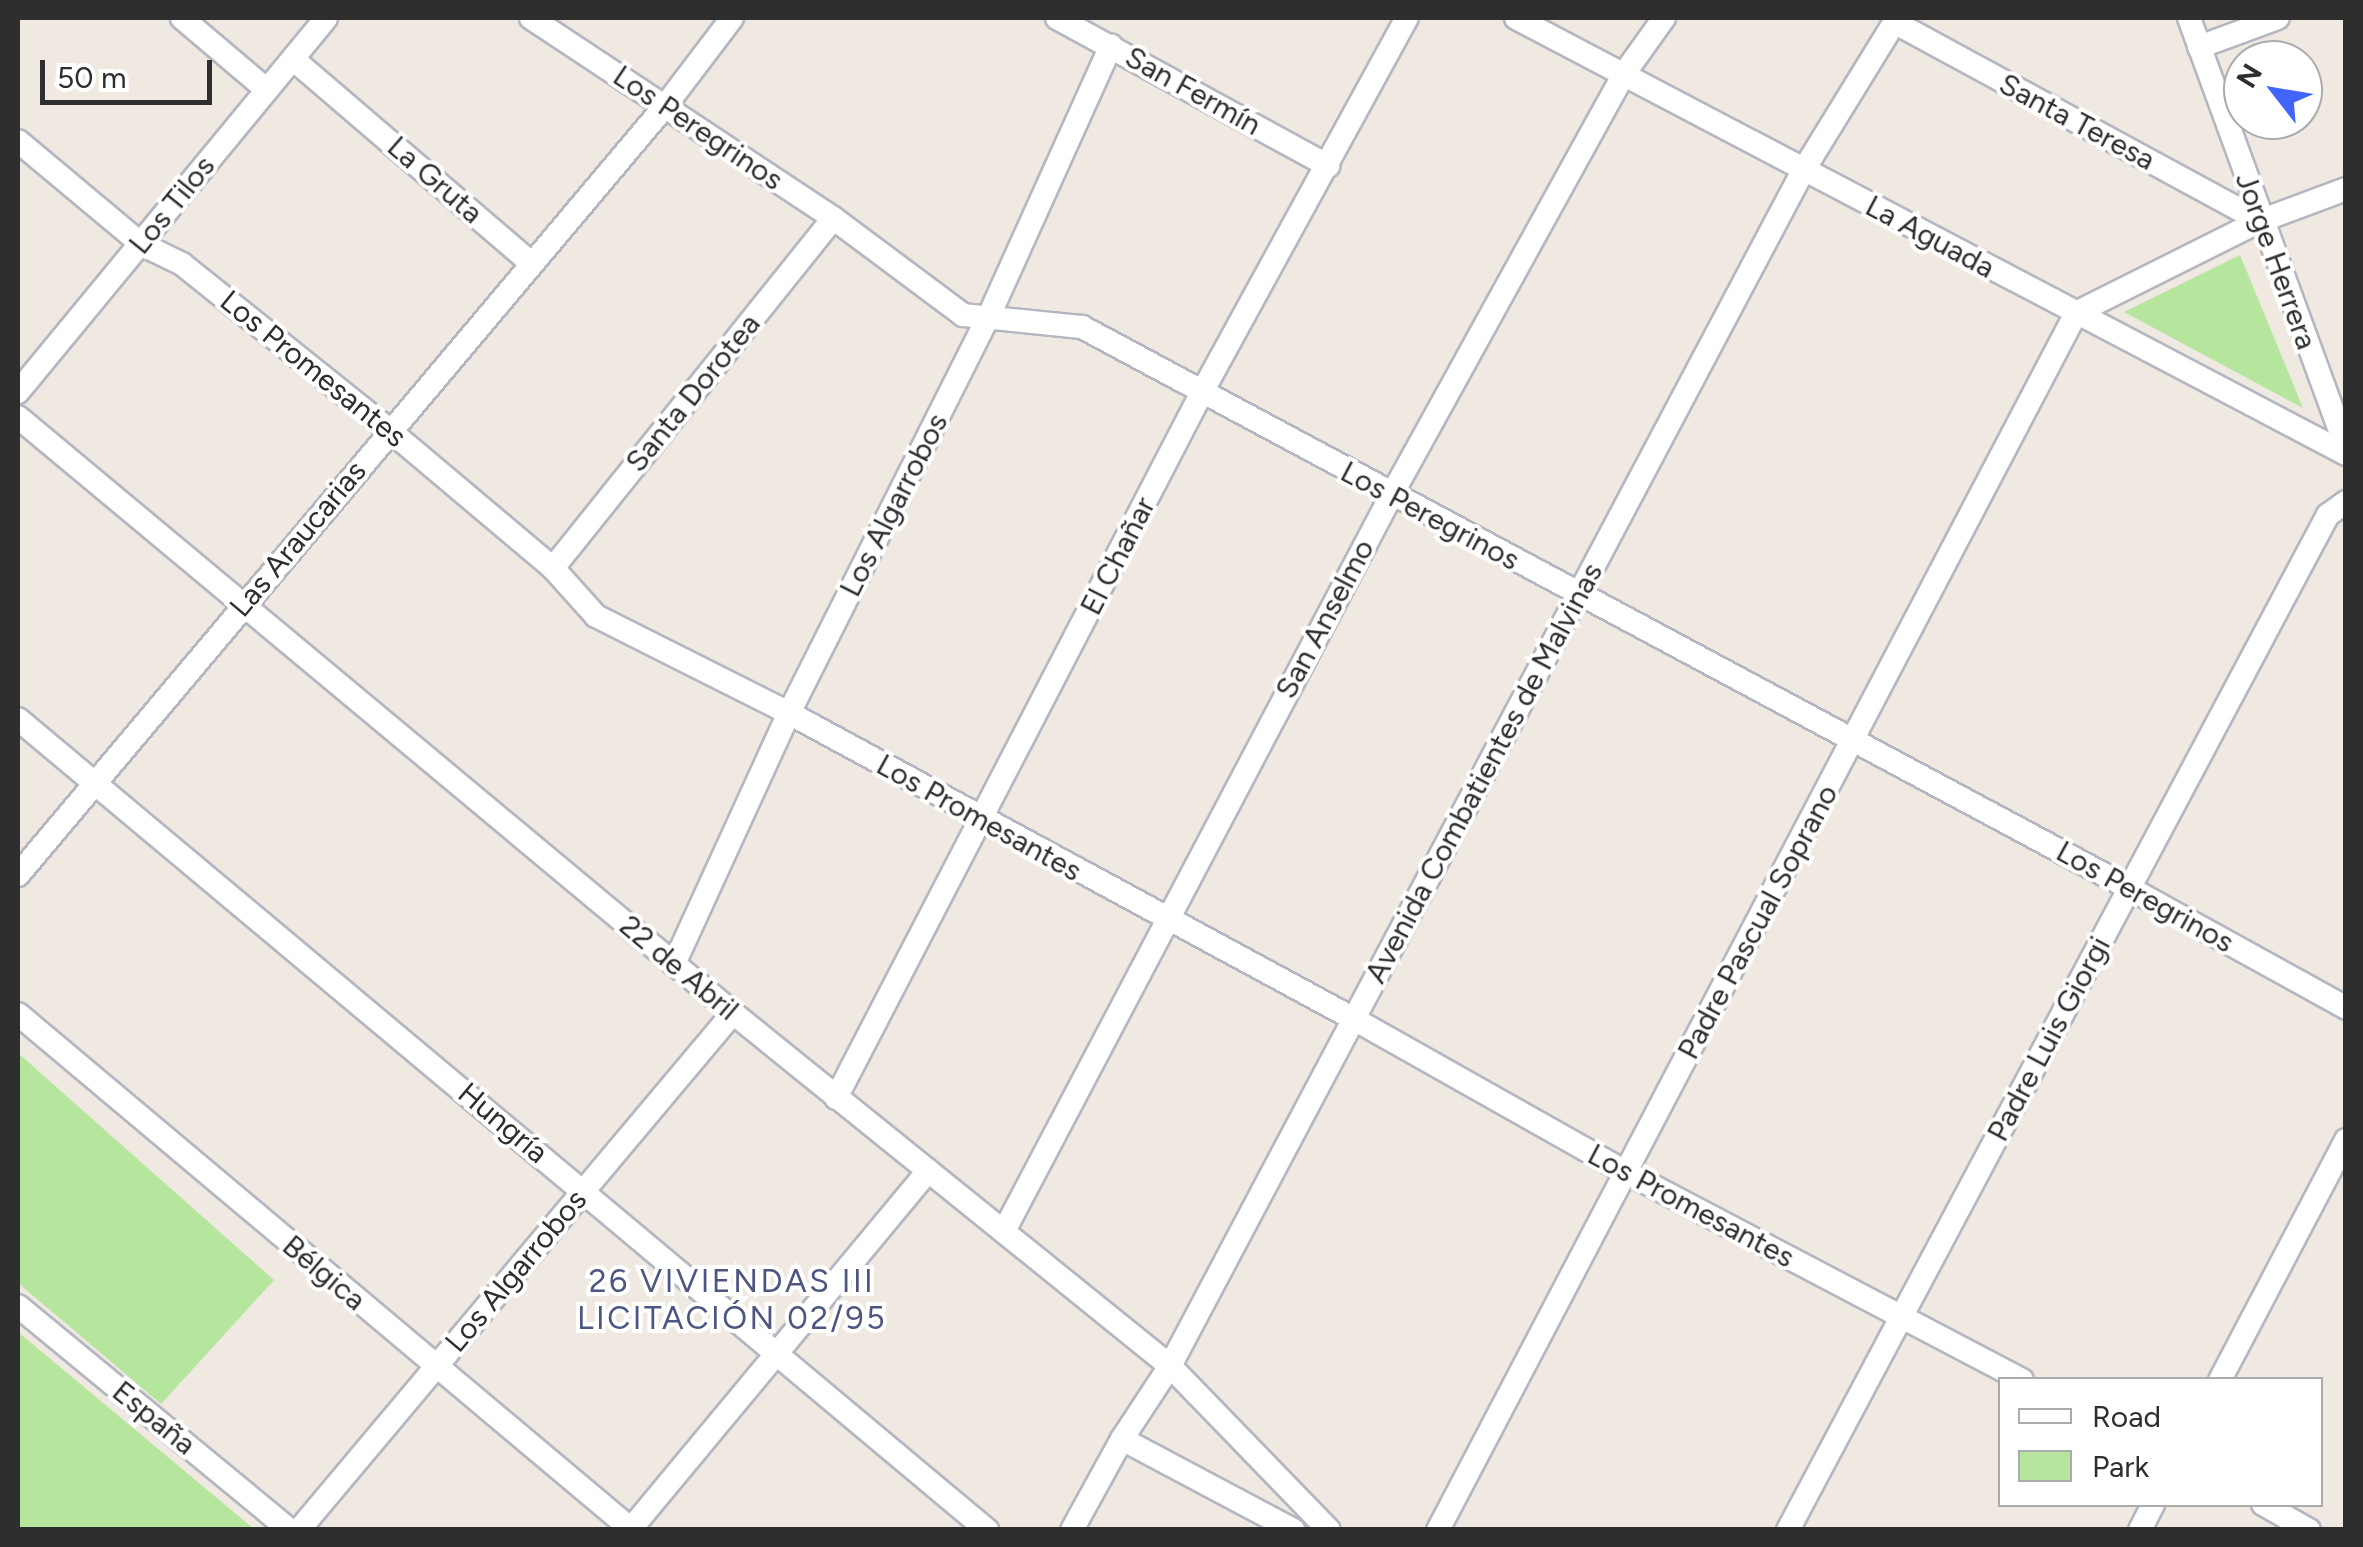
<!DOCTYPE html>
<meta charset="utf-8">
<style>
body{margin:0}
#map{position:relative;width:2363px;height:1547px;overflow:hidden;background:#efe9e1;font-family:Figtree,sans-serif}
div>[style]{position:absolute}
.green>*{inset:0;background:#b6e59e}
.roads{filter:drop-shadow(2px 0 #b4b7c1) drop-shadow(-2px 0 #b4b7c1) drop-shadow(0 2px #b4b7c1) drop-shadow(0 -2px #b4b7c1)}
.minor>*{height:22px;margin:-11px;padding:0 11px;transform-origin:11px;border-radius:11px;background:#fff}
span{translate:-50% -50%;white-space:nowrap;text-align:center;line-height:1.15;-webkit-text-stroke:8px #fff;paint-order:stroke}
.street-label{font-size:30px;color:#2e2e2e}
.neighbourhood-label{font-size:32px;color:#4d5680;letter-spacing:2.5px}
.frame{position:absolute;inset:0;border:20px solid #2e2e2e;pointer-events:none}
.legend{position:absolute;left:1998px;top:1377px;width:325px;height:130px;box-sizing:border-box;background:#fff;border:2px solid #ababab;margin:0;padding:12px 18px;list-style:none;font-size:30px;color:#2e2e2e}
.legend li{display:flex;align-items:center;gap:20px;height:50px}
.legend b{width:50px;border:2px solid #ababab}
.north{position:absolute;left:2223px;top:40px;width:100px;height:100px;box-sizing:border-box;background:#fff;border:2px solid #ababab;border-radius:50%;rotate:301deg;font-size:28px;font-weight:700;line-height:40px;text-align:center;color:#2e2e2e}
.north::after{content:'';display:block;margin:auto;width:35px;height:45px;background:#4264fb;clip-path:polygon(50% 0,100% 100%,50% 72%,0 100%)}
.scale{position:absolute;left:40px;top:60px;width:172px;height:45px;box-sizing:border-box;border:5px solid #2e2e2e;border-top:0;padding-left:12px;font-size:30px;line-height:35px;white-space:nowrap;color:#2e2e2e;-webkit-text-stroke:8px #fff;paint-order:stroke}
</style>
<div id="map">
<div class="green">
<div style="clip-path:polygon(2240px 255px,2303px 408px,2124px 312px)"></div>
<div style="clip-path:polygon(18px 1053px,274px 1280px,161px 1404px,18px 1283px)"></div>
<div style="clip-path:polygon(18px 1332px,254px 1529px,18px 1529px)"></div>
</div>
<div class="roads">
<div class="minor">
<div style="left:182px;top:18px;width:111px;rotate:40.3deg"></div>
<div style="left:531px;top:18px;width:362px;rotate:33.5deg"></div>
<div style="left:833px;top:218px;width:162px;rotate:36.7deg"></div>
<div style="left:963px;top:315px;width:120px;rotate:5.8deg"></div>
<div style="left:1082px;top:327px;width:1188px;rotate:28.18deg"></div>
<div style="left:2129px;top:888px;width:248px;rotate:28.9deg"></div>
<div style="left:1057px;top:18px;width:309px;rotate:28.6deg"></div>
<div style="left:1516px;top:18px;width:938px;rotate:27.71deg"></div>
<div style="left:2189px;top:18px;width:457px;rotate:69.9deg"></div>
<div style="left:1894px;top:22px;width:417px;rotate:28.5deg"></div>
<div style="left:2199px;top:47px;width:84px;rotate:-20.2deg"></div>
<div style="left:293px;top:59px;width:313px;rotate:40.6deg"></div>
<div style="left:18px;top:141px;width:160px;rotate:39.9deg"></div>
<div style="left:141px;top:244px;width:46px;rotate:26deg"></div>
<div style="left:182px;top:264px;width:265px;rotate:38.7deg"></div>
<div style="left:389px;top:430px;width:214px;rotate:40.1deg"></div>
<div style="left:553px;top:568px;width:64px;rotate:48.1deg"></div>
<div style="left:596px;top:616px;width:216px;rotate:26.7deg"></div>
<div style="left:789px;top:713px;width:643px;rotate:28.44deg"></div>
<div style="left:1354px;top:1019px;width:312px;rotate:29.4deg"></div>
<div style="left:1626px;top:1172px;width:447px;rotate:27.7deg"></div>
<div style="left:18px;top:392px;width:484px;rotate:-50.5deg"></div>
<div style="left:18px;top:417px;width:931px;rotate:39.81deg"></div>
<div style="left:733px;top:1013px;width:562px;rotate:38.93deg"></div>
<div style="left:1170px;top:1366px;width:228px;rotate:45.9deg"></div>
<div style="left:553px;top:568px;width:448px;rotate:-51.3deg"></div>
<div style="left:18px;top:719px;width:1264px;rotate:39.93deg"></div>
<div style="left:18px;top:875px;width:1006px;rotate:-49.92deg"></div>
<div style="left:666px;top:105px;width:109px;rotate:-52.8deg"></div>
<div style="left:674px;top:964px;width:276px;rotate:-65.4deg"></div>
<div style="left:789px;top:713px;width:442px;rotate:-63.3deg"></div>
<div style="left:988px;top:318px;width:299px;rotate:-65.7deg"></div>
<div style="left:18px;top:1014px;width:802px;rotate:40.04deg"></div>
<div style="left:836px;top:1098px;width:793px;rotate:-62.59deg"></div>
<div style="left:1201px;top:394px;width:429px;rotate:-61.3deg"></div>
<div style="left:1004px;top:1231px;width:831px;rotate:-62.23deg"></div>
<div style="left:1391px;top:496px;width:482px;rotate:-61.1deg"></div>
<div style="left:1624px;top:74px;width:69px;rotate:-54.5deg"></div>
<div style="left:18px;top:1306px;width:352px;rotate:39.5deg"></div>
<div style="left:2220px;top:1380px;width:271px;rotate:-62.3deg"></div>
<div style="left:1122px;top:1439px;width:194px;rotate:28deg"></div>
<div style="left:2263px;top:1504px;width:53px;rotate:29.5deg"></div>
<div style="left:299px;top:1530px;width:675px;rotate:-49.99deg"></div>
<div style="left:630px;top:1530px;width:467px;rotate:-50.3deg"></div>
<div style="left:1072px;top:1530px;width:104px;rotate:-61.2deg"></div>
<div style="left:1122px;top:1439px;width:87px;rotate:-56.7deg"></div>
<div style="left:1170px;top:1366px;width:1352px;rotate:-62.09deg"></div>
<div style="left:1803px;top:171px;width:180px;rotate:-58.4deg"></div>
<div style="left:1438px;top:1530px;width:1374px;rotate:-62.33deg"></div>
<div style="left:2076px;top:313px;width:206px;rotate:-26.6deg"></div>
<div style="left:2260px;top:221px;width:92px;rotate:-20.4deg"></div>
<div style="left:1788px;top:1530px;width:1150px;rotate:-61.99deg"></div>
<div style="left:2328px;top:515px;width:22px;rotate:-36deg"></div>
<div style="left:2140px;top:1530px;width:29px;rotate:-63deg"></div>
</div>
</div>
<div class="street-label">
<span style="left:1193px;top:91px;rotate:29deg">San Fermín</span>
<span style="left:2077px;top:122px;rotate:28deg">Santa Teresa</span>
<span style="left:698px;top:128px;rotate:34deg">Los Peregrinos</span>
<span style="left:435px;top:180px;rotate:41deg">La Gruta</span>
<span style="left:172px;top:205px;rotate:-51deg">Los Tilos</span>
<span style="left:1930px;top:237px;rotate:28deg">La Aguada</span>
<span style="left:2276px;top:261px;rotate:70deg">Jorge Herrera</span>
<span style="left:313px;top:369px;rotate:39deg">Los Promesantes</span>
<span style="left:693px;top:393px;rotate:-51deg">Santa Dorotea</span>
<span style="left:894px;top:505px;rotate:-63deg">Los Algarrobos</span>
<span style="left:1430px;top:516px;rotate:28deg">Los Peregrinos</span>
<span style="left:298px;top:539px;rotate:-50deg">Las Araucarias</span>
<span style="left:1118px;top:556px;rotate:-63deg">El Chañar</span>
<span style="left:1325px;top:619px;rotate:-62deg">San Anselmo</span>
<span style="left:1484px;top:773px;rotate:-62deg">Avenida Combatientes de Malvinas</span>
<span style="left:979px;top:818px;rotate:29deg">Los Promesantes</span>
<span style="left:2145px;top:897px;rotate:29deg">Los Peregrinos</span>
<span style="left:1758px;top:922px;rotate:-62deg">Padre Pascual Soprano</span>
<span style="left:679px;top:968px;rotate:40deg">22 de Abril</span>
<span style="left:2049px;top:1039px;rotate:-62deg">Padre Luis Giorgi</span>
<span style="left:503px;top:1123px;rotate:40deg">Hungría</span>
<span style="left:1691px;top:1206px;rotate:28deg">Los Promesantes</span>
<span style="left:516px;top:1271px;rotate:-50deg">Los Algarrobos</span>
<span style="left:324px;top:1273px;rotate:40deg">Bélgica</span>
<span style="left:154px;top:1418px;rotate:39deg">España</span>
</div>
<div class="neighbourhood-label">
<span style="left:732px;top:1300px">26 VIVIENDAS III<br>LICITACIÓN 02/95</span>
</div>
<div class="frame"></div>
<ul class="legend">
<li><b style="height:12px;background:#fff"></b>Road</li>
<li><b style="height:28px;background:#b6e59e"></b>Park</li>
</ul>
<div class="north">N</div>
<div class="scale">50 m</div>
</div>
